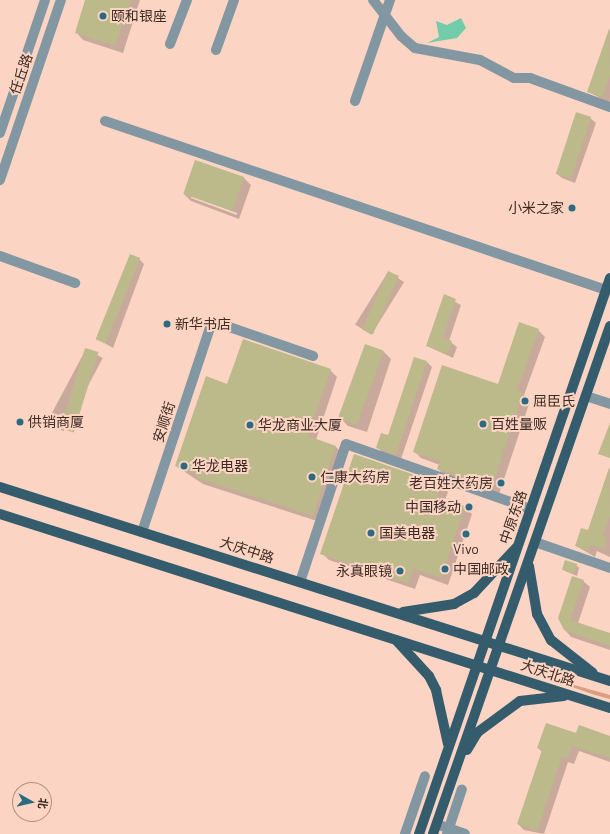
<!DOCTYPE html>
<meta charset="utf-8">
<style>
body{margin:0}
#map{position:relative;width:610px;height:834px;overflow:hidden;background:#fbd4c3;font-family:Barlow,"Noto Sans SC",sans-serif}
div>[style]{position:absolute}
.green>*{inset:0;background:#d99d81}
.water>*{inset:0;background:#73cca9}
.shadow>*{inset:0;background:#0003;transform-origin:0 0}
.building>*{inset:0;background:#bcba8b;transform-origin:0 0}
.minor>*{height:10px;margin:-5px;padding:0 5px;transform-origin:5px;border-radius:5px;background:#8297a1}
.major>*{height:10px;margin:-5px;padding:0 5px;transform-origin:5px;border-radius:5px;background:#345c6d}
.dots>*{width:11px;height:11px;translate:-50% -50%;box-sizing:border-box;border:2px solid #fbd4c3;border-radius:50%}
span{translate:-50% -50%;white-space:nowrap;text-align:center;line-height:1.15;-webkit-text-stroke:4px #fbd4c3;paint-order:stroke}
.poi-label{font-size:14px;color:#3e2b23}
.left{translate:0 -50%;text-align:left}
.right{translate:-100% -50%;text-align:right}
.street-label{font-size:14px;color:#3e2b23}
.north{position:absolute;left:12px;top:782px;width:40px;height:40px;box-sizing:border-box;background:#fbd4c3;border:1px solid #af9083;border-radius:50%;rotate:98deg;font-size:11px;font-weight:700;line-height:16px;text-align:center;color:#3e2b23}
.north::after{content:'';display:block;margin:auto;width:14px;height:18px;background:#2d6a81;clip-path:polygon(50% 0,100% 100%,50% 72%,0 100%)}
</style>
<div id="map">
<div class="green">
<div style="clip-path:polygon(538px 675px,610px 695px,610px 699px,595px 695px)"></div>
</div>
<div class="water">
<div style="clip-path:polygon(461px 18px,466px 28px,457px 38px,427px 43px,439px 37px,436px 21px,447px 25px)"></div>
</div>
<div class="shadow">
<div style="clip-path:polygon(86px 0,140px 0,123px 53px,83px 40px,76px 32px)"></div>
<div style="clip-path:polygon(610px 28px,610px 99px,609px 103px,589px 92px)"></div>
<div style="clip-path:polygon(590px 118px,596px 123px,575px 183px,562px 178px,556px 173px)"></div>
<div style="clip-path:polygon(evenodd,195px 161px,244px 178px,251px 185px,239px 219px,191px 201px,184px 194px,195px 161px,191px 196px,237px 213px,237px 215px,191px 198px,191px 196px)"></div>
<div style="clip-path:polygon(139px 259px,144px 264px,113px 348px,99px 340px)"></div>
<div style="left:388px;top:272px;width:19px;height:62px;rotate:32deg"></div>
<div style="clip-path:polygon(444px 296px,461px 305px,449px 341px,457px 347px,453px 358px,427px 346px)"></div>
<div style="clip-path:polygon(538px 330px,545px 337px,524px 395px,530px 401px,499px 494px,445px 476px,438px 469px,440px 465px,421px 458px,414px 451px,498px 386px)"></div>
<div style="clip-path:polygon(366px 346px,384px 352px,391px 359px,367px 432px,348px 426px,341px 419px)"></div>
<div style="left:86px;top:349px;width:19px;height:83px;rotate:28deg"></div>
<div style="clip-path:polygon(427px 362px,432px 367px,401px 459px,382px 452px,377px 447px,388px 437px)"></div>
<div style="clip-path:polygon(330px 370px,337px 377px,316px 440px,336px 447px,343px 454px,320px 522px,203px 484px,176px 466px)"></div>
<div style="clip-path:polygon(610px 467px,610px 557px,597px 551px,595px 557px,576px 546px,588px 531px)"></div>
<div style="clip-path:polygon(441px 485px,448px 492px,445px 500px,465px 507px,472px 514px,448px 585px,420px 575px,415px 589px,329px 560px,322px 553px)"></div>
<div style="clip-path:polygon(576px 565px,579px 568px,577px 576px,563px 570px)"></div>
<div style="clip-path:polygon(583px 581px,590px 587px,578px 623px,610px 634px,610px 650px,571px 637px,565px 630px)"></div>
<div style="clip-path:polygon(577px 734px,610px 736px,610px 762px,579px 751px,574px 764px,568px 762px,544px 834px,524px 830px,518px 824px,542px 752px,538px 748px)"></div>
</div>
<div class="building">
<div style="clip-path:polygon(85px 0,131px 0,115px 46px,75px 33px)"></div>
<div style="clip-path:polygon(609px 29px,610px 75px,602px 97px,587px 92px)"></div>
<div style="left:576px;top:112px;width:16px;height:65px;rotate:18deg"></div>
<div style="left:195px;top:160px;width:52px;height:36px;rotate:19deg"></div>
<div style="left:130px;top:254px;width:11px;height:92px;rotate:22deg"></div>
<div style="left:388px;top:271px;width:12px;height:64px;rotate:24deg"></div>
<div style="clip-path:polygon(444px 294px,456px 299px,443px 338px,452px 341px,448px 354px,426px 346px)"></div>
<div style="clip-path:polygon(519px 322px,539px 329px,517px 391px,523px 393px,492px 488px,437px 469px,440px 461px,413px 452px,442px 365px,498px 384px)"></div>
<div style="clip-path:polygon(243px 339px,331px 369px,308px 436px,336px 446px,313px 516px,195px 477px,196px 474px,175px 466px,206px 376px,227px 384px)"></div>
<div style="left:365px;top:344px;width:20px;height:79px;rotate:20deg"></div>
<div style="left:85px;top:348px;width:14px;height:84px;rotate:17deg"></div>
<div style="clip-path:polygon(414px 357px,427px 361px,396px 455px,376px 448px,381px 433px,388px 435px)"></div>
<div style="clip-path:polygon(610px 423px,610px 458px,598px 454px)"></div>
<div style="clip-path:polygon(354px 454px,441px 484px,437px 497px,465px 506px,441px 578px,413px 568px,408px 583px,320px 554px)"></div>
<div style="clip-path:polygon(609px 468px,610px 516px,603px 536px,608px 537px,604px 549px,590px 545px,588px 551px,575px 546px,581px 528px,588px 530px)"></div>
<div style="left:565px;top:560px;width:13px;height:10px;rotate:18deg"></div>
<div style="clip-path:polygon(572px 576px,584px 580px,570px 620px,610px 633px,610px 646px,564px 630px,558px 618px)"></div>
<div style="clip-path:polygon(546px 723px,576px 733px,579px 725px,610px 736px,610px 758px,572px 746px,568px 758px,562px 757px,537px 831px,517px 824px,542px 750px,537px 748px)"></div>
</div>
<div class="minor">
<div style="left:373px;top:0;width:46px;rotate:52.1deg"></div>
<div style="left:401px;top:36px;width:18px;rotate:41deg"></div>
<div style="left:415px;top:48px;width:66px;rotate:10.5deg"></div>
<div style="left:480px;top:60px;width:38px;rotate:28deg"></div>
<div style="left:514px;top:78px;width:16px"></div>
<div style="left:530px;top:78px;width:85px;rotate:19.9deg"></div>
<div style="left:170px;top:44px;width:47px;rotate:-68.9deg"></div>
<div style="left:216px;top:50px;width:53px;rotate:-70.2deg"></div>
<div style="left:355px;top:101px;width:107px;rotate:-70.9deg"></div>
<div style="left:105px;top:121px;width:529px;rotate:18.64deg"></div>
<div style="left:0;top:133px;width:140px;rotate:-71.3deg"></div>
<div style="left:0;top:180px;width:190px;rotate:-71.3deg"></div>
<div style="left:0;top:256px;width:80px;rotate:19.8deg"></div>
<div style="left:586px;top:396px;width:25px;rotate:18deg"></div>
<div style="left:142px;top:532px;width:222px;rotate:-71.6deg"></div>
<div style="left:212px;top:321px;width:107px;rotate:19.1deg"></div>
<div style="left:535px;top:542px;width:79px;rotate:19.1deg"></div>
<div style="left:300px;top:582px;width:145px;rotate:-71.6deg"></div>
<div style="left:346px;top:444px;width:196px;rotate:19.4deg"></div>
<div style="left:442px;top:826px;width:24px;rotate:19deg"></div>
<div style="left:405px;top:834px;width:61px;rotate:-71deg"></div>
<div style="left:447px;top:834px;width:47px;rotate:-71.6deg"></div>
</div>
<div class="major">
<div style="left:0;top:487px;width:640px;rotate:17.64deg"></div>
<div style="left:0;top:514px;width:640px;rotate:17.64deg"></div>
<div style="left:529px;top:566px;width:49px;rotate:80.5deg"></div>
<div style="left:537px;top:614px;width:30px;rotate:62deg"></div>
<div style="left:551px;top:640px;width:53px;rotate:38.2deg"></div>
<div style="left:403px;top:612px;width:52px;rotate:-8.9deg"></div>
<div style="left:454px;top:604px;width:23px;rotate:-29deg"></div>
<div style="left:474px;top:593px;width:62px;rotate:-47deg"></div>
<div style="left:396px;top:640px;width:49px;rotate:47.5deg"></div>
<div style="left:429px;top:676px;width:16px;rotate:63deg"></div>
<div style="left:436px;top:690px;width:55px;rotate:77.5deg"></div>
<div style="left:467px;top:750px;width:21px;rotate:-59deg"></div>
<div style="left:478px;top:732px;width:52px;rotate:-36.4deg"></div>
<div style="left:520px;top:701px;width:44px;rotate:-6.5deg"></div>
<div style="left:419px;top:834px;width:588px;rotate:-71.04deg"></div>
<div style="left:433px;top:834px;width:538px;rotate:-70.79deg"></div>
</div>
<div class="dots">
<div style="left:103px;top:16px;background:#2d6a81"></div>
<div style="left:572px;top:208px;background:#2d6a81"></div>
<div style="left:167px;top:324px;background:#2d6a81"></div>
<div style="left:525px;top:401px;background:#2d6a81"></div>
<div style="left:20px;top:422px;background:#2d6a81"></div>
<div style="left:483px;top:424px;background:#2d6a81"></div>
<div style="left:250px;top:425px;background:#2d6a81"></div>
<div style="left:184px;top:466px;background:#2d6a81"></div>
<div style="left:312px;top:477px;background:#2d6a81"></div>
<div style="left:501px;top:483px;background:#2d6a81"></div>
<div style="left:469px;top:507px;background:#2d6a81"></div>
<div style="left:371px;top:533px;background:#2d6a81"></div>
<div style="left:466px;top:534px;background:#2d6a81"></div>
<div style="left:445px;top:569px;background:#2d6a81"></div>
<div style="left:400px;top:571px;background:#2d6a81"></div>
</div>
<div class="poi-label">
<span class="left" style="left:111px;top:16px">颐和银座</span>
<span class="right" style="left:564px;top:208px">小米之家</span>
<span class="left" style="left:175px;top:324px">新华书店</span>
<span class="left" style="left:533px;top:401px">屈臣氏</span>
<span class="left" style="left:28px;top:422px">供销商厦</span>
<span class="left" style="left:491px;top:424px">百姓量贩</span>
<span class="left" style="left:258px;top:425px">华龙商业大厦</span>
<span class="left" style="left:192px;top:466px">华龙电器</span>
<span class="left" style="left:320px;top:477px">仁康大药房</span>
<span class="right" style="left:493px;top:483px">老百姓大药房</span>
<span class="right" style="left:461px;top:507px">中国移动</span>
<span class="left" style="left:379px;top:533px">国美电器</span>
<span style="left:466px;top:549px">Vivo</span>
<span class="left" style="left:453px;top:569px">中国邮政</span>
<span class="right" style="left:392px;top:571px">永真眼镜</span>
</div>
<div class="street-label">
<span style="left:21px;top:74px;rotate:-71deg">任丘路</span>
<span style="left:164px;top:422px;rotate:-72deg">安顺街</span>
<span style="left:513px;top:517px;rotate:-71deg">中原东路</span>
<span style="left:247px;top:550px;rotate:18deg">大庆中路</span>
<span style="left:548px;top:673px;rotate:18deg">大庆北路</span>
</div>
<div class="north">北</div>
</div>
